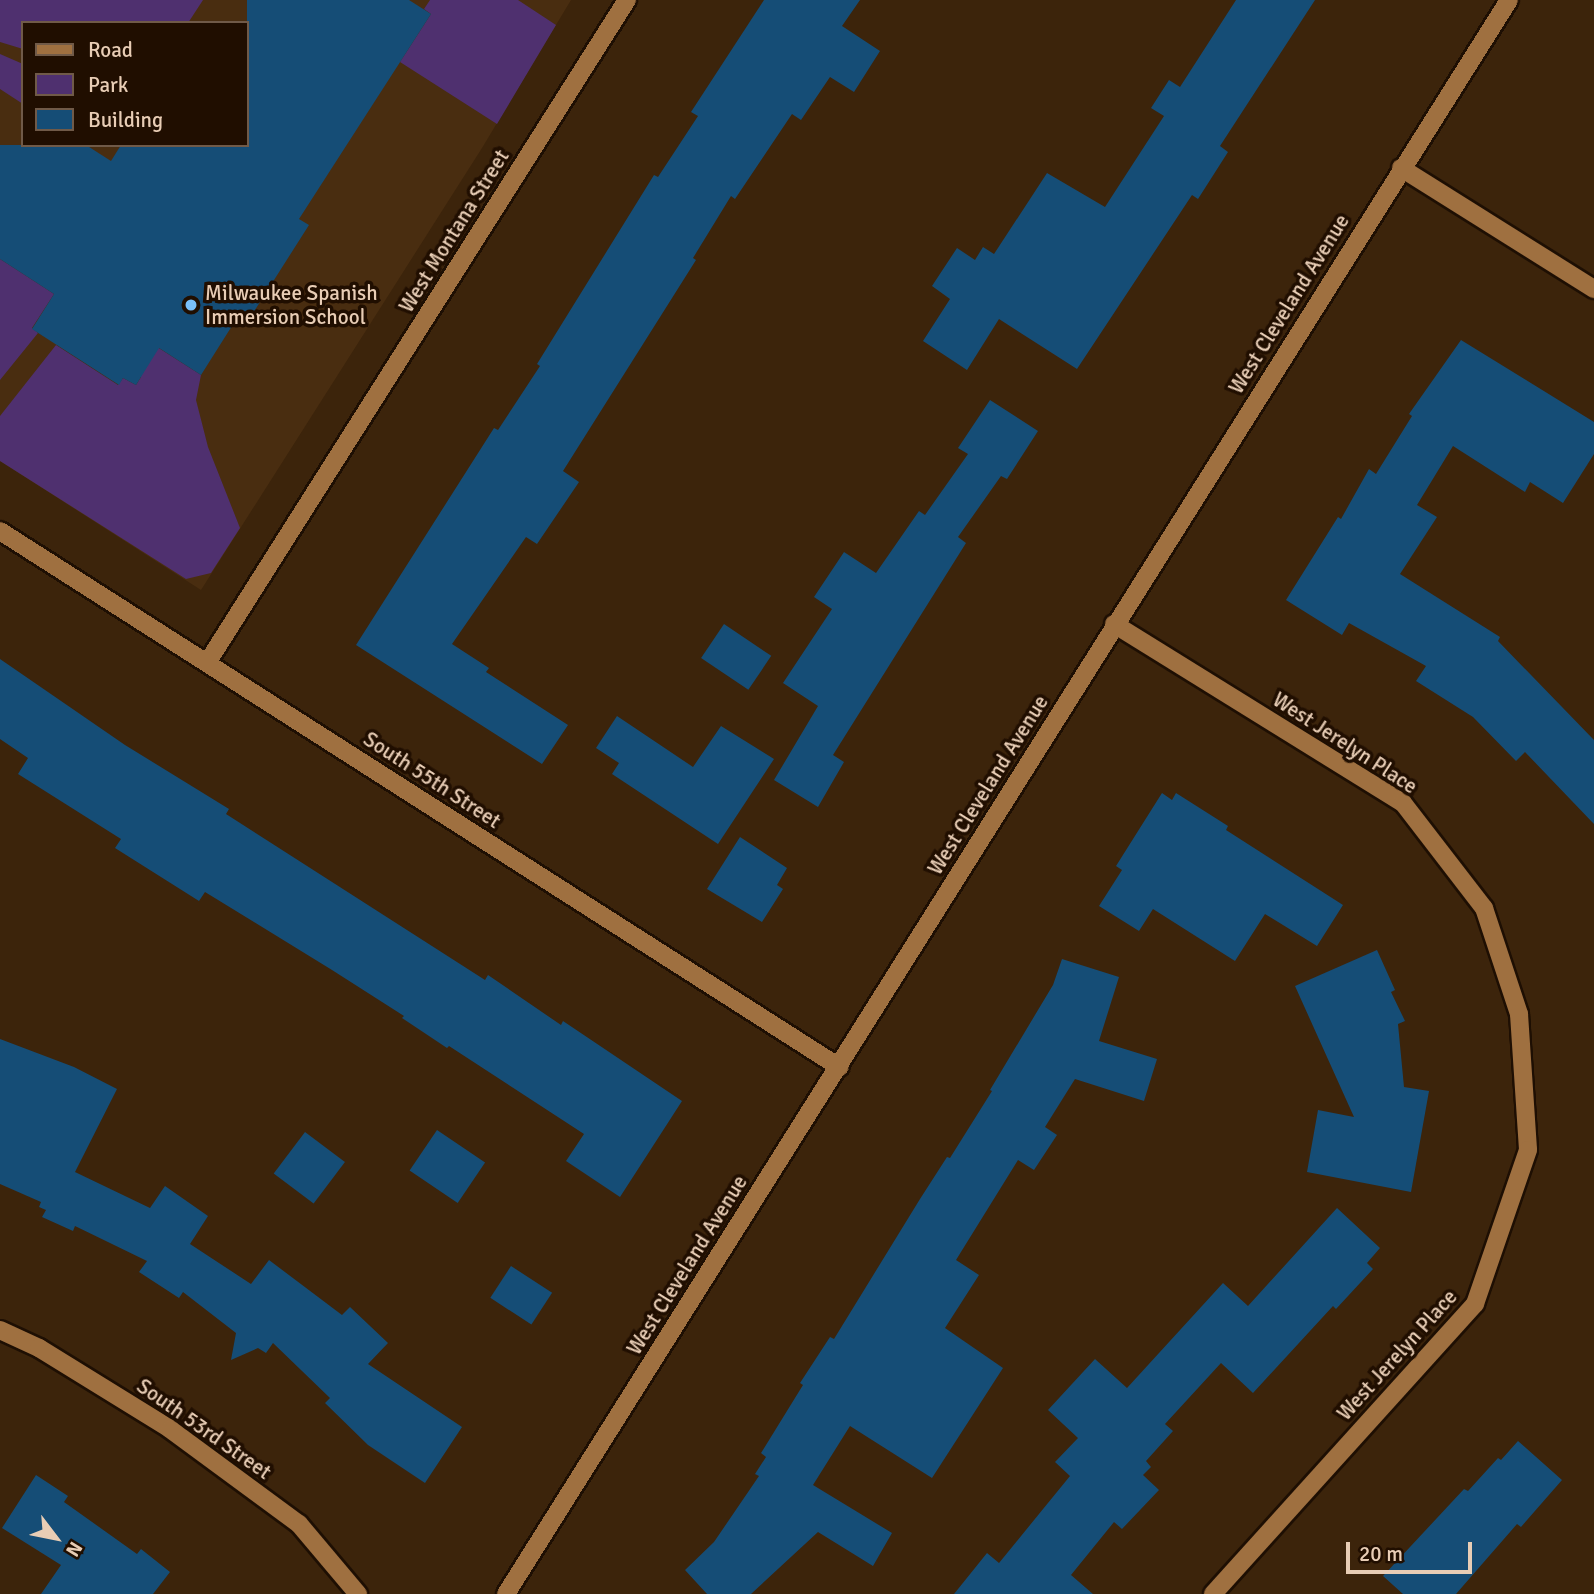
<!DOCTYPE html>
<style>
body{margin:0}
#map{position:relative;width:1594px;height:1594px;overflow:hidden;background:#3c240b;font-family:Signika,sans-serif}
div>[style]{position:absolute}
.built>*{inset:0;background:#492d10}
.green>*{inset:0;background:#4f306f}
.building>*{inset:0;background:#154d76;transform-origin:0 0}
.roads{filter:drop-shadow(2px 0 #1e0f03) drop-shadow(-2px 0 #1e0f03) drop-shadow(0 2px #1e0f03) drop-shadow(0 -2px #1e0f03)}
.minor>*{height:18px;margin:-9px;padding:0 9px;transform-origin:9px;border-radius:9px;background:#9f7040}
.dots>*{width:19px;height:19px;translate:-50% -50%;box-sizing:border-box;border:4px solid #200e00;border-radius:50%}
span{translate:-50% -50%;white-space:nowrap;text-align:center;line-height:1.15;-webkit-text-stroke:7px #200e00;paint-order:stroke}
.street-label{font-size:21px;color:#e8cdb5}
.poi-label{font-size:21px;color:#e8cdb5}
.left{translate:0 -50%;text-align:left}
.legend{position:absolute;left:21px;top:21px;width:228px;height:126px;box-sizing:border-box;background:#200e00;border:2px solid #705a48;margin:0;padding:9px 12px;list-style:none;font-size:21px;color:#e8cdb5}
.legend li{display:flex;align-items:center;gap:14px;height:35px}
.legend b{width:35px;border:2px solid #705a48}
.north{position:absolute;left:21px;top:1503px;width:70px;height:70px;-webkit-text-stroke:5px #200e00;paint-order:stroke;rotate:122deg;font-size:19px;font-weight:700;line-height:28px;text-align:center;color:#e8cdb5}
.north::after{content:'';display:block;margin:auto;width:24px;height:32px;background:#e8cdb5;clip-path:polygon(50% 0,100% 100%,50% 72%,0 100%)}
.scale{position:absolute;left:1346px;top:1542px;width:126px;height:32px;box-sizing:border-box;border:4px solid #e8cdb5;border-top:0;padding-left:9px;font-size:21px;line-height:24px;white-space:nowrap;color:#e8cdb5;-webkit-text-stroke:5px #200e00;paint-order:stroke}
</style>
<div id="map">
<div class="built">
<div style="clip-path:polygon(evenodd,0 0,571px 0,482px 148px,201px 590px,0 461px,0 0,23px 23px,247px 23px,247px 145px,23px 145px,23px 23px)"></div>
</div>
<div class="green">
<div style="clip-path:polygon(0 0,203px 0,188px 23px,23px 23px,23px 49px,0 42px)"></div>
<div style="clip-path:polygon(430px 0,518px 0,556px 25px,497px 124px,400px 62px,431px 14px,424px 9px)"></div>
<div style="clip-path:polygon(0 54px,23px 64px,23px 104px,0 89px)"></div>
<div style="clip-path:polygon(0 259px,54px 294px,32px 328px,38px 333px,0 380px)"></div>
<div style="clip-path:polygon(56px 345px,118px 385px,123px 378px,136px 385px,141px 377px,136px 373px,154px 345px,201px 375px,196px 400px,208px 447px,240px 528px,211px 573px,186px 579px,0 461px,0 416px)"></div>
</div>
<div class="building">
<div style="clip-path:polygon(247px 0,409px 0,431px 14px,299px 219px,309px 225px,246px 324px,237px 318px,201px 375px,159px 348px,136px 385px,123px 378px,119px 385px,32px 329px,54px 294px,0 259px,0 145px,86px 145px,111px 161px,121px 145px,247px 145px)"></div>
<div style="clip-path:polygon(764px 0,860px 0,842px 26px,880px 51px,854px 92px,830px 77px,801px 120px,792px 114px,735px 199px,731px 196px,693px 258px,696px 260px,563px 471px,579px 482px,537px 544px,526px 537px,452px 644px,489px 668px,486px 672px,568px 725px,542px 764px,356px 645px,494px 428px,498px 430px,540px 366px,537px 364px,654px 175px,658px 177px,698px 116px,691px 112px)"></div>
<div style="clip-path:polygon(1236px 0,1315px 0,1220px 146px,1228px 152px,1198px 199px,1192px 195px,1077px 369px,999px 319px,967px 370px,923px 341px,950px 299px,932px 286px,957px 248px,975px 260px,983px 247px,994px 254px,1047px 173px,1105px 207px,1164px 116px,1151px 108px,1169px 80px,1180px 87px)"></div>
<div style="clip-path:polygon(1461px 340px,1594px 422px,1594px 454px,1563px 503px,1530px 482px,1525px 492px,1453px 446px,1417px 505px,1437px 517px,1400px 574px,1500px 637px,1498px 641px,1594px 740px,1594px 824px,1525px 752px,1516px 761px,1473px 717px,1416px 681px,1426px 666px,1349px 623px,1342px 635px,1286px 600px,1338px 517px,1341px 519px,1369px 469px,1376px 474px,1412px 416px,1409px 414px)"></div>
<div style="clip-path:polygon(990px 400px,1038px 431px,1007px 479px,1001px 476px,958px 537px,966px 543px,833px 755px,844px 762px,818px 807px,774px 780px,818px 706px,783px 683px,832px 609px,814px 597px,844px 552px,876px 573px,919px 511px,925px 515px,968px 454px,958px 448px)"></div>
<div style="left:724px;top:624px;width:57px;height:41px;rotate:34deg"></div>
<div style="clip-path:polygon(0 659px,125px 745px,229px 809px,226px 814px,485px 980px,488px 975px,561px 1025px,563px 1021px,682px 1101px,620px 1197px,566px 1161px,584px 1134px,449px 1046px,447px 1048px,402px 1018px,404px 1016px,332px 970px,205px 892px,199px 901px,115px 848px,121px 839px,18px 774px,28px 758px,0 739px)"></div>
<div style="clip-path:polygon(617px 716px,693px 767px,721px 726px,774px 759px,718px 844px,612px 774px,619px 763px,596px 748px)"></div>
<div style="clip-path:polygon(1162px 793px,1172px 800px,1176px 793px,1228px 826px,1226px 830px,1343px 905px,1317px 946px,1265px 914px,1235px 961px,1153px 909px,1139px 931px,1099px 906px,1122px 870px,1116px 866px)"></div>
<div style="clip-path:polygon(740px 837px,787px 868px,777px 885px,783px 889px,762px 922px,707px 889px)"></div>
<div style="clip-path:polygon(1377px 950px,1395px 990px,1391px 992px,1405px 1021px,1398px 1024px,1404px 1087px,1429px 1091px,1411px 1192px,1307px 1172px,1318px 1110px,1354px 1117px,1295px 986px)"></div>
<div style="clip-path:polygon(1062px 959px,1119px 977px,1099px 1041px,1157px 1059px,1144px 1101px,1075px 1079px,1045px 1127px,1057px 1135px,1034px 1170px,1018px 1160px,956px 1260px,979px 1275px,945px 1328px,1003px 1368px,932px 1478px,850px 1426px,813px 1485px,892px 1533px,873px 1566px,818px 1532px,751px 1594px,707px 1594px,685px 1570px,714px 1542px,759px 1476px,755px 1474px,766px 1457px,761px 1453px,803px 1385px,800px 1383px,830px 1337px,834px 1339px,920px 1199px,947px 1157px,950px 1158px,992px 1091px,990px 1090px,1053px 985px)"></div>
<div style="clip-path:polygon(0 1039px,74px 1067px,117px 1089px,75px 1172px,150px 1208px,165px 1186px,208px 1216px,190px 1244px,251px 1284px,269px 1260px,342px 1315px,350px 1307px,388px 1343px,368px 1364px,462px 1427px,425px 1483px,368px 1445px,325px 1403px,330px 1398px,273px 1343px,266px 1353px,258px 1348px,231px 1360px,236px 1333px,183px 1292px,179px 1298px,139px 1272px,147px 1261px,75px 1226px,73px 1231px,42px 1217px,46px 1210px,39px 1207px,41px 1202px,0 1184px)"></div>
<div style="left:437px;top:1130px;width:58px;height:49px;rotate:34deg"></div>
<div style="left:305px;top:1132px;width:50px;height:52px;rotate:37deg"></div>
<div style="clip-path:polygon(1337px 1208px,1380px 1248px,1367px 1263px,1373px 1269px,1336px 1309px,1333px 1306px,1253px 1393px,1221px 1363px,1165px 1424px,1173px 1431px,1146px 1461px,1151px 1467px,1143px 1475px,1159px 1490px,1122px 1529px,1114px 1522px,1071px 1575px,1093px 1594px,954px 1594px,987px 1553px,999px 1563px,1070px 1476px,1055px 1462px,1078px 1438px,1048px 1410px,1095px 1359px,1127px 1388px,1223px 1283px,1248px 1306px)"></div>
<div style="left:511px;top:1266px;width:49px;height:38px;rotate:33deg"></div>
<div style="clip-path:polygon(1518px 1441px,1562px 1480px,1521px 1527px,1517px 1524px,1456px 1594px,1403px 1594px,1383px 1576px,1464px 1489px,1468px 1491px,1498px 1458px,1501px 1460px)"></div>
<div style="clip-path:polygon(36px 1475px,68px 1496px,64px 1502px,137px 1554px,141px 1549px,170px 1572px,153px 1594px,41px 1594px,61px 1565px,2px 1528px)"></div>
</div>
<div class="roads">
<div class="minor">
<div style="left:1401px;top:168px;width:228px;rotate:32.1deg"></div>
<div style="left:0;top:531px;width:996px;rotate:32.57deg"></div>
<div style="left:1114px;top:624px;width:340px;rotate:31.8deg"></div>
<div style="left:1403px;top:803px;width:133px;rotate:52.4deg"></div>
<div style="left:1484px;top:908px;width:112px;rotate:71.7deg"></div>
<div style="left:1519px;top:1014px;width:136px;rotate:86.2deg"></div>
<div style="left:1528px;top:1150px;width:163px;rotate:109deg"></div>
<div style="left:1475px;top:1304px;width:391px;rotate:132.1deg"></div>
<div style="left:207px;top:663px;width:785px;rotate:-57.65deg"></div>
<div style="left:0;top:1330px;width:43px;rotate:24.8deg"></div>
<div style="left:39px;top:1348px;width:154px;rotate:31.7deg"></div>
<div style="left:170px;top:1429px;width:160px;rotate:36.4deg"></div>
<div style="left:299px;top:1524px;width:92px;rotate:49.9deg"></div>
<div style="left:506px;top:1594px;width:1883px;rotate:-57.82deg"></div>
</div>
</div>
<div class="dots">
<div style="left:191px;top:305px;background:#79bff8"></div>
</div>
<div class="street-label">
<span style="left:454px;top:231px;rotate:-58deg">West Montana Street</span>
<span style="left:1289px;top:304px;rotate:-58deg">West Cleveland Avenue</span>
<span style="left:1345px;top:743px;rotate:33deg">West Jerelyn Place</span>
<span style="left:432px;top:780px;rotate:33deg">South 55th Street</span>
<span style="left:988px;top:785px;rotate:-58deg">West Cleveland Avenue</span>
<span style="left:687px;top:1265px;rotate:-58deg">West Cleveland Avenue</span>
<span style="left:1397px;top:1355px;rotate:-48deg">West Jerelyn Place</span>
<span style="left:204px;top:1429px;rotate:35deg">South 53rd Street</span>
</div>
<div class="poi-label">
<span class="left" style="left:205px;top:305px">Milwaukee Spanish<br>Immersion School</span>
</div>
<ul class="legend">
<li><b style="height:9px;background:#9f7040"></b>Road</li>
<li><b style="height:19px;background:#4f306f"></b>Park</li>
<li><b style="height:19px;background:#154d76"></b>Building</li>
</ul>
<div class="north">N</div>
<div class="scale">20 m</div>
</div>
